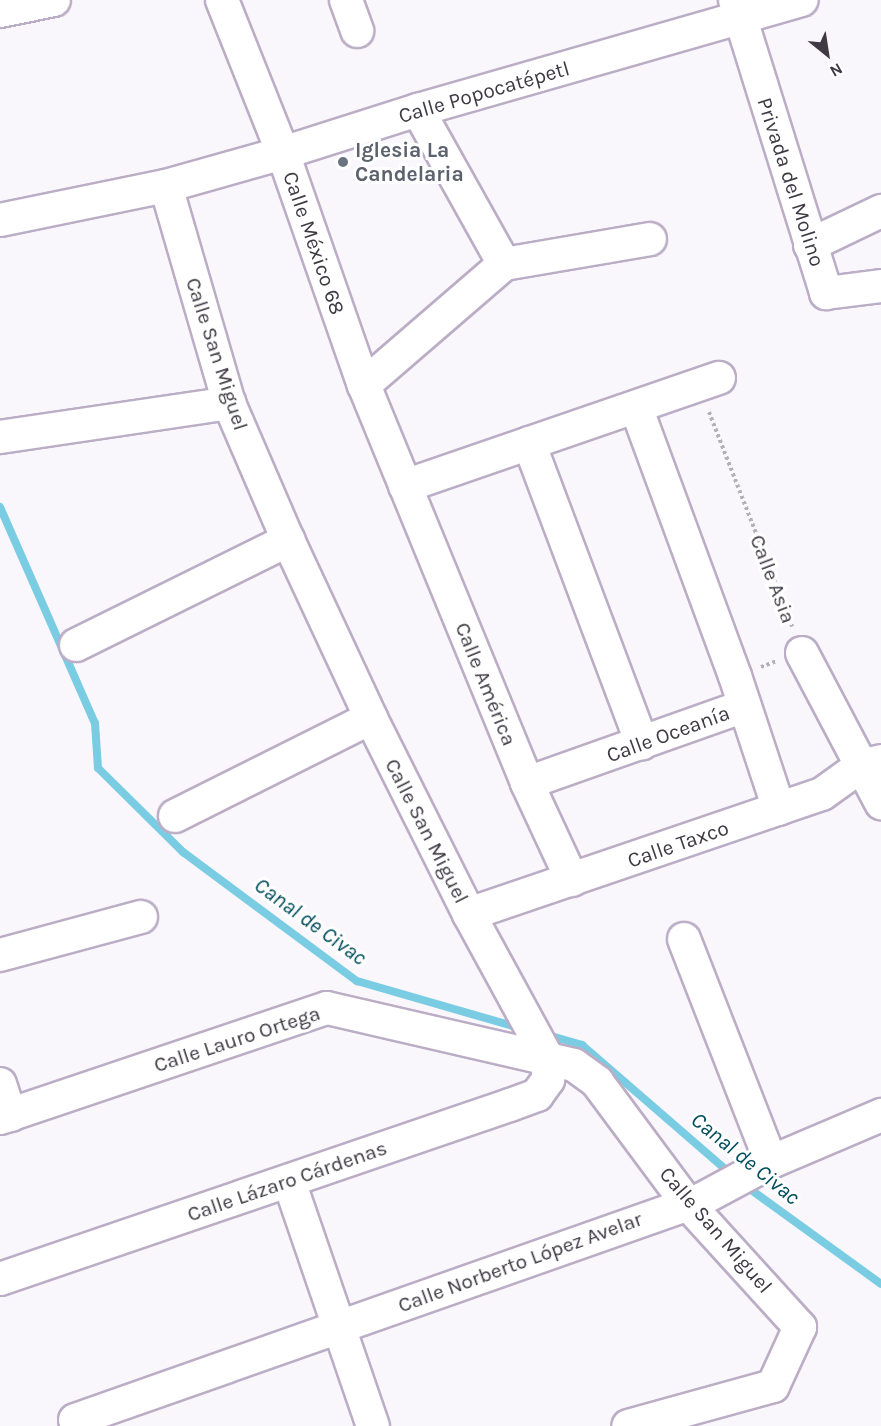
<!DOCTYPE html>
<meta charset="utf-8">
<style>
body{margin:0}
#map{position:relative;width:881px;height:1426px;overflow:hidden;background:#f9f7fc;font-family:Karla,sans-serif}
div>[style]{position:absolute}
.stream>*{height:8px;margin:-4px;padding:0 4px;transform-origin:4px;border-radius:4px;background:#7acce2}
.path>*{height:4px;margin-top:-2px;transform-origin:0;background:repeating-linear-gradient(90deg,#b3b0b7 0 3px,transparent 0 6px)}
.roads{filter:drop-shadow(2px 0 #bbadc5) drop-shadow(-2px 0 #bbadc5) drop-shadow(0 2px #bbadc5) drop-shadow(0 -2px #bbadc5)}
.minor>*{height:32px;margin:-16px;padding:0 16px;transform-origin:16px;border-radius:16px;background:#fff}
.dots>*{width:16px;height:16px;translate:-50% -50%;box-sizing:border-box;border:3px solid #fff;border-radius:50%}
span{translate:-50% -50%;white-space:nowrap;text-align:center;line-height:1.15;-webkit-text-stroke:6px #fff;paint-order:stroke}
.street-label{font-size:21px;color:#3e3943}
.worship-label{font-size:21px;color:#5b616d;font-weight:700}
.left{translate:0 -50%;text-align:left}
.water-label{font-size:22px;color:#004d5d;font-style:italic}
.north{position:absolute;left:797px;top:24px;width:60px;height:60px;-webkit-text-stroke:4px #fff;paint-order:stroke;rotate:150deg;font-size:16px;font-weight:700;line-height:24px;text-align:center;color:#3e3943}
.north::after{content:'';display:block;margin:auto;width:21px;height:27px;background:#3e3943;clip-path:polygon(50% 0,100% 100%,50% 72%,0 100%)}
</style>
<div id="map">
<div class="stream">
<div style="left:0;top:507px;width:236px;rotate:66.3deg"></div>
<div style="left:95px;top:723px;width:45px;rotate:86.2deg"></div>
<div style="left:98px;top:768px;width:120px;rotate:44.7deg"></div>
<div style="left:183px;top:852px;width:217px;rotate:36.6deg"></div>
<div style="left:357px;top:981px;width:170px;rotate:16.1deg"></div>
<div style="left:544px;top:1034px;width:40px;rotate:16deg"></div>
<div style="left:582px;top:1045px;width:200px;rotate:40.9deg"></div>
<div style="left:743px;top:1184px;width:170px;rotate:35.9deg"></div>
</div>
<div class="path">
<div style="left:709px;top:412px;width:230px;rotate:68.8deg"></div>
<div style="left:761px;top:667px;width:17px;rotate:-21deg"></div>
</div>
<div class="roads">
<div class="minor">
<div style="left:222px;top:0;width:165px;rotate:68.3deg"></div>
<div style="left:283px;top:153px;width:246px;rotate:70.8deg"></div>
<div style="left:364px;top:385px;width:430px;rotate:67.7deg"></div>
<div style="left:527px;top:783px;width:107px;rotate:65.1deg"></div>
<div style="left:346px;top:0;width:33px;rotate:70deg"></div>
<div style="left:735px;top:0;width:307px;rotate:72.7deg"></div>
<div style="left:826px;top:293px;width:55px;rotate:-7.3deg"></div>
<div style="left:0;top:11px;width:55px;rotate:-11.5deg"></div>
<div style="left:418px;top:110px;width:176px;rotate:60.8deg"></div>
<div style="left:0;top:220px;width:169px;rotate:-11.6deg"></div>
<div style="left:166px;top:186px;width:122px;rotate:-15.8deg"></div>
<div style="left:283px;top:153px;width:142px;rotate:-17.7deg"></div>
<div style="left:418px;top:110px;width:399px;rotate:-16deg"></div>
<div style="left:810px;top:245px;width:79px;rotate:-25.6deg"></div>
<div style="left:504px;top:264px;width:148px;rotate:-9.7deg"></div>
<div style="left:364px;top:385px;width:185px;rotate:-40.8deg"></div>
<div style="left:636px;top:407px;width:287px;rotate:69.8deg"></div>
<div style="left:735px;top:676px;width:140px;rotate:71.7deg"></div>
<div style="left:0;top:437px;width:232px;rotate:-8.4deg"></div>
<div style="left:529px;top:443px;width:321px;rotate:69.4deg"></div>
<div style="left:405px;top:486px;width:332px;rotate:-19deg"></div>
<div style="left:76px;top:645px;width:237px;rotate:-26.3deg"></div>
<div style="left:802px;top:653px;width:170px;rotate:62.2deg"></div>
<div style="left:527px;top:783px;width:231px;rotate:-19.5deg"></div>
<div style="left:175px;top:816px;width:219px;rotate:-26.6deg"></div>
<div style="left:469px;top:914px;width:373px;rotate:-18.8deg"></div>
<div style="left:822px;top:794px;width:48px;rotate:-35.7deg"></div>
<div style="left:861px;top:766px;width:21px;rotate:-14deg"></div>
<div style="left:684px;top:939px;width:239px;rotate:68.7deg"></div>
<div style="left:0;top:955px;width:146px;rotate:-15.1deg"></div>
<div style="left:0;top:1084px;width:33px;rotate:72deg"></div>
<div style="left:0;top:1118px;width:345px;rotate:-18.6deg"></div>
<div style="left:327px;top:1008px;width:253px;rotate:13deg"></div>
<div style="left:574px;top:1065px;width:29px;rotate:36deg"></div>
<div style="left:597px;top:1082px;width:151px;rotate:53.4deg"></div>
<div style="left:687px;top:1203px;width:168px;rotate:47.7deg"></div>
<div style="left:800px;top:1327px;width:65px;rotate:114.6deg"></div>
<div style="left:773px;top:1386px;width:150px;rotate:164.6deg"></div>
<div style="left:289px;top:1181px;width:259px;rotate:71.1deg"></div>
<div style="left:0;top:1279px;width:539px;rotate:-18.84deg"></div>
<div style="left:510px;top:1105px;width:29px;rotate:-20deg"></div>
<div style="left:537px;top:1095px;width:19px;rotate:-54deg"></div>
<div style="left:548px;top:1080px;width:21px;rotate:-90deg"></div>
<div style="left:548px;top:1059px;width:165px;rotate:-118.6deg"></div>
<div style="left:469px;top:914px;width:219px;rotate:-116.6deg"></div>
<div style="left:371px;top:718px;width:196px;rotate:-115deg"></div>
<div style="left:288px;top:540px;width:149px;rotate:-113.3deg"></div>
<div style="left:229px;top:403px;width:226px;rotate:-106.2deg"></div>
<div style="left:75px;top:1420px;width:663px;rotate:-19.39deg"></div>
<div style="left:700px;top:1200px;width:81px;rotate:-28.2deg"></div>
<div style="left:771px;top:1162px;width:120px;rotate:-23.1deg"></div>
</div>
</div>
<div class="dots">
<div style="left:343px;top:162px;background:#6b7280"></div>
</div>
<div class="street-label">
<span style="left:484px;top:92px;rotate:-16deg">Calle Popocatépetl</span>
<span style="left:791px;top:182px;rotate:72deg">Privada del Molino</span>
<span style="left:314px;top:243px;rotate:71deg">Calle México 68</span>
<span style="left:217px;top:354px;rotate:72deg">Calle San Miguel</span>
<span style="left:773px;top:579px;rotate:69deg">Calle Asia</span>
<span style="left:486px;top:684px;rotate:68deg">Calle América</span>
<span style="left:668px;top:734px;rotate:-20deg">Calle Oceanía</span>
<span style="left:427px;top:831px;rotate:63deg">Calle San Miguel</span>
<span style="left:678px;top:844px;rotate:-19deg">Calle Taxco</span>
<span style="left:237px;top:1039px;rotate:-18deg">Calle Lauro Ortega</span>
<span style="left:287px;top:1181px;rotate:-19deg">Calle Lázaro Cárdenas</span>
<span style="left:716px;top:1230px;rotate:49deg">Calle San Miguel</span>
<span style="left:520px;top:1262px;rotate:-20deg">Calle Norberto López Avelar</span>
</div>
<div class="worship-label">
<span class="left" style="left:355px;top:162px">Iglesia La<br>Candelaria</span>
</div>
<div class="water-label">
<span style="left:310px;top:922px;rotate:36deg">Canal de Civac</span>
<span style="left:745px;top:1159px;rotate:39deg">Canal de Civac</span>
</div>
<div class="north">N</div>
</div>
